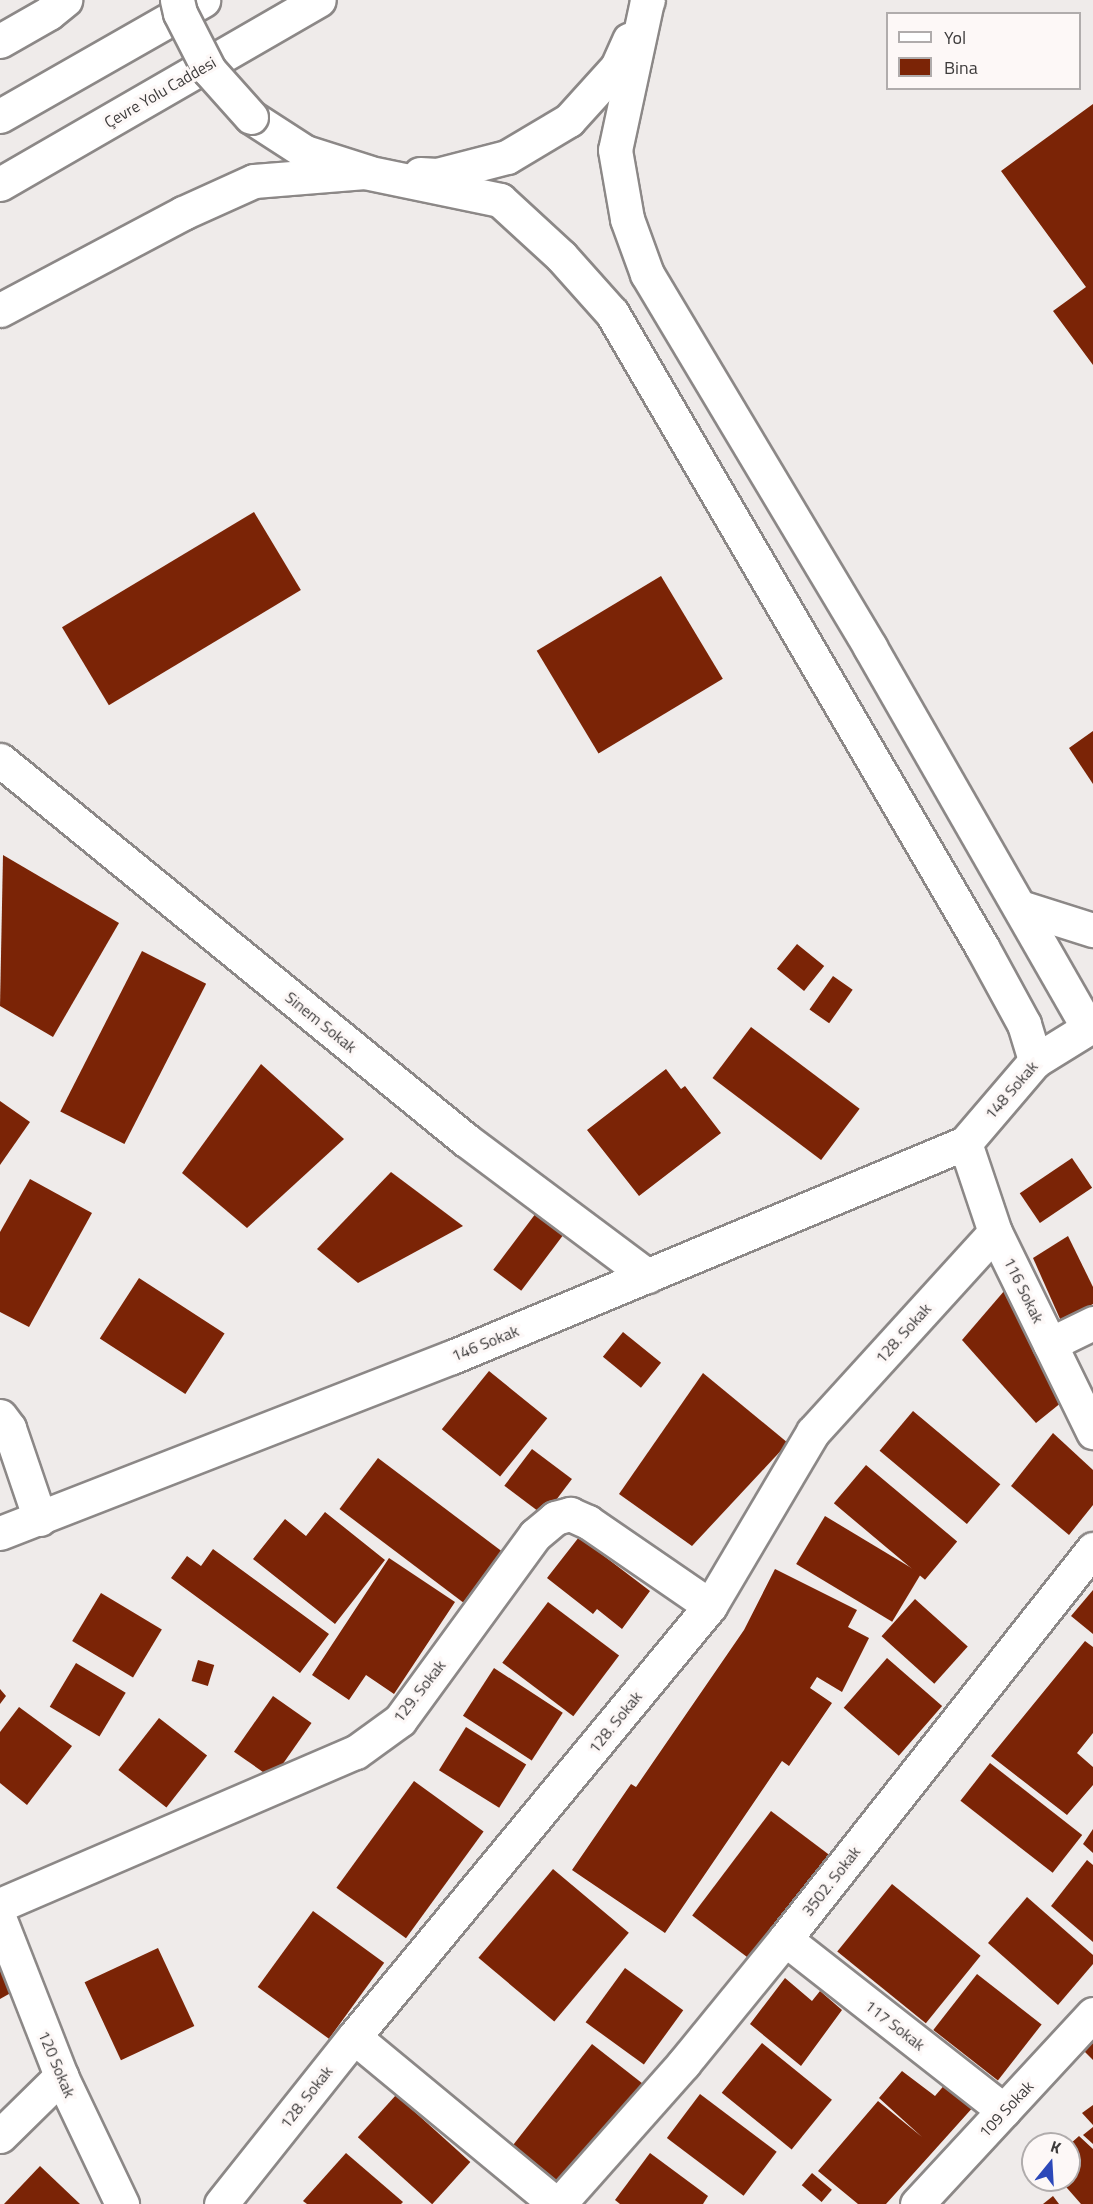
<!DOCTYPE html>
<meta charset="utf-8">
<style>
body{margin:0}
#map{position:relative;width:1093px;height:2204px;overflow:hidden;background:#efebea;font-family:"Titillium Web",sans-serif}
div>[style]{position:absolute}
.building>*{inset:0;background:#7b2406;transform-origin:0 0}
.roads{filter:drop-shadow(2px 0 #8c8887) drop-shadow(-2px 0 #8c8887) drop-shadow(0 2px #8c8887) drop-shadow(0 -2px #8c8887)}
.minor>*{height:33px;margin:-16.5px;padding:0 16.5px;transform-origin:16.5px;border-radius:16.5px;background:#fff}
.highway>*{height:33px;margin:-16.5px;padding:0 16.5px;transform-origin:16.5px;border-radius:16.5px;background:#fff}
.bridges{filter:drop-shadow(2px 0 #8c8887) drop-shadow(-2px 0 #8c8887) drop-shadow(0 2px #8c8887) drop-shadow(0 -2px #8c8887)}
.minor-bridge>*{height:33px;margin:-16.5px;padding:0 16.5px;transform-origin:16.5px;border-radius:16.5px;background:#fff}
span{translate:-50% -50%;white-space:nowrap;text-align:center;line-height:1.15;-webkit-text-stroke:6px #fdf8f7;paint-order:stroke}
.street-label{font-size:16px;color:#3d3b3b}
.legend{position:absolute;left:886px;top:12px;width:195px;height:78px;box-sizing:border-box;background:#fdf8f7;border:2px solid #b0acac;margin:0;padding:8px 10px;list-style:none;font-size:18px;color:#3d3b3b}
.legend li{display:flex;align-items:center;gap:12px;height:30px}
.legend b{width:30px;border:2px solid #b0acac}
.north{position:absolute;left:1021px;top:2132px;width:60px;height:60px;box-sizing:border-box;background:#fdf8f7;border:2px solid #b0acac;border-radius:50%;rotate:18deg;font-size:16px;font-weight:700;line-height:24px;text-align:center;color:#3d3b3b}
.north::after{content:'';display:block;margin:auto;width:21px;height:27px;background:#2c48b9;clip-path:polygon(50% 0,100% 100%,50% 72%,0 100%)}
</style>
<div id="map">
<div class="building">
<div style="clip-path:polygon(1093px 104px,1093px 365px,1053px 311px,1086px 287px,1001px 171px)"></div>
<div style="left:254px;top:512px;width:91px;height:224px;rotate:59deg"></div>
<div style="left:661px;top:576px;width:120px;height:145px;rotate:59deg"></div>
<div style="clip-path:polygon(1093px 731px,1093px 784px,1069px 748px)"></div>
<div style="clip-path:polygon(3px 855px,119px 923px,53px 1037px,0 1006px)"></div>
<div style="left:797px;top:944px;width:35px;height:32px;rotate:39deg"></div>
<div style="left:142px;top:951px;width:72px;height:180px;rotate:27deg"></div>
<div style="left:833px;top:976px;width:24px;height:41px;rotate:35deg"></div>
<div style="left:751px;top:1027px;width:136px;height:64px;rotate:37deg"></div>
<div style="clip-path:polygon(261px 1064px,344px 1139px,247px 1228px,182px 1173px)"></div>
<div style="clip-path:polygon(666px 1069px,681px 1089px,685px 1086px,721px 1133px,639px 1196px,587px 1130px)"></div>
<div style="clip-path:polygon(0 1101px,30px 1122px,0 1165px)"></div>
<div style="left:1072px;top:1158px;width:36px;height:63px;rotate:56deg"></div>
<div style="clip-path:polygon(391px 1172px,463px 1226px,358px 1283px,317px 1249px)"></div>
<div style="clip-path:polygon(30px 1179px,92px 1213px,29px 1327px,0 1312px,0 1232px)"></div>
<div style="left:536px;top:1213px;width:35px;height:71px;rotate:37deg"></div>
<div style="clip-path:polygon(1068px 1236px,1093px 1287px,1093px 1304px,1061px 1321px,1033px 1258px)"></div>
<div style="left:139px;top:1278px;width:102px;height:72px;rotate:33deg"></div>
<div style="clip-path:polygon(1011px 1283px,1067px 1398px,1036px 1423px,962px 1340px)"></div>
<div style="left:623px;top:1332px;width:49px;height:32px;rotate:39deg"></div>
<div style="left:489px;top:1371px;width:75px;height:75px;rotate:39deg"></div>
<div style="clip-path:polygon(703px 1373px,788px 1443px,692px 1546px,619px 1494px)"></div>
<div style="left:913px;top:1411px;width:114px;height:52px;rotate:40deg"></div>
<div style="clip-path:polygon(1053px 1433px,1093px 1470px,1093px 1505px,1069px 1535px,1011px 1486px)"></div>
<div style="left:532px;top:1449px;width:50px;height:46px;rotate:37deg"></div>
<div style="left:378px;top:1458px;width:155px;height:64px;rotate:37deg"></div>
<div style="left:866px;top:1465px;width:119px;height:50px;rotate:40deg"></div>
<div style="clip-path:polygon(325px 1512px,385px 1560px,335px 1624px,253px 1559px,285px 1519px,306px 1536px)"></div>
<div style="left:825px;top:1516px;width:112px;height:56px;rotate:31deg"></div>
<div style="clip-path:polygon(579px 1537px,650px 1591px,622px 1629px,597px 1609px,593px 1614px,547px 1578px)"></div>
<div style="clip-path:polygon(213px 1549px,329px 1634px,300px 1673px,171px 1578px,187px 1556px,201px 1566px)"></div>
<div style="clip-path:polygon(389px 1558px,455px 1602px,394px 1694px,366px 1675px,349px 1700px,312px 1675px)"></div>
<div style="clip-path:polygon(775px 1569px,857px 1610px,848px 1627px,869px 1638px,842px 1692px,817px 1677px,810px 1688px,832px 1703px,789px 1766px,782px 1761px,665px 1933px,572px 1870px,631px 1784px,636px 1787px,744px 1630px)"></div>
<div style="clip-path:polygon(1093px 1590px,1093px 1634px,1071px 1616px)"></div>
<div style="left:101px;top:1593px;width:71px;height:56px;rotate:31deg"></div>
<div style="left:915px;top:1599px;width:71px;height:50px;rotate:42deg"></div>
<div style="left:548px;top:1602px;width:89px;height:76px;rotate:37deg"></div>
<div style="clip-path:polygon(1085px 1641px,1093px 1647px,1093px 1733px,1077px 1753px,1093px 1767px,1093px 1785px,1067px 1815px,991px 1756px)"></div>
<div style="left:887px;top:1658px;width:73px;height:66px;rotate:41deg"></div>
<div style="left:198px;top:1660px;width:17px;height:22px;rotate:17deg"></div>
<div style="left:76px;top:1663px;width:58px;height:51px;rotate:31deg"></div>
<div style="left:494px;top:1668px;width:82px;height:57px;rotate:33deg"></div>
<div style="clip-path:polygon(0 1689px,6px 1696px,0 1704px)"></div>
<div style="left:273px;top:1696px;width:47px;height:68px;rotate:35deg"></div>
<div style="clip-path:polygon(19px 1707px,72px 1746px,27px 1805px,0 1783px,0 1732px)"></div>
<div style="left:159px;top:1718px;width:61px;height:66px;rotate:38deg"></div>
<div style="left:466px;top:1727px;width:71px;height:51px;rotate:32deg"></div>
<div style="left:990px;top:1763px;width:117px;height:48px;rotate:38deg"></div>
<div style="left:414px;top:1781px;width:86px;height:132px;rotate:36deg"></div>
<div style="left:771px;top:1811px;width:79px;height:131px;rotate:37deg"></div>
<div style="clip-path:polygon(1093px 1829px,1093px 1853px,1083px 1844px)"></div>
<div style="clip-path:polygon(1087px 1860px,1093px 1865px,1093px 1942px,1051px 1906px)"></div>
<div style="left:553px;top:1869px;width:99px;height:116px;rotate:40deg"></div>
<div style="left:892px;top:1884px;width:114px;height:87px;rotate:39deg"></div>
<div style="clip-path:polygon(1027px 1897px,1093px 1955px,1093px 1964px,1058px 2005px,988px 1943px)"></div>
<div style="left:313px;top:1911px;width:88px;height:94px;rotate:36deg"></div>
<div style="left:158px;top:1948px;width:86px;height:81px;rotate:65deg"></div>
<div style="clip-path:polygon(0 1959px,16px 1990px,0 1999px)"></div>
<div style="left:625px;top:1968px;width:72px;height:67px;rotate:36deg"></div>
<div style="left:977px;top:1974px;width:82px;height:71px;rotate:38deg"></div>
<div style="clip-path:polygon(785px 1978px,812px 2001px,820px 1991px,842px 2010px,801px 2066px,750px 2024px)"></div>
<div style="clip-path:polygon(1093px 2038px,1093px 2060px,1083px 2050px)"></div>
<div style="left:762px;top:2043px;width:90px;height:64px;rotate:39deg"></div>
<div style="left:592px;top:2044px;width:73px;height:131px;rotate:38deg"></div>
<div style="clip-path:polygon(902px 2071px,935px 2096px,947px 2082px,975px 2105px,886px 2204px,858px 2204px,818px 2171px,878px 2101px,922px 2137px,879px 2098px)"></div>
<div style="left:700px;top:2094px;width:96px;height:55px;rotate:37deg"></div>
<div style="left:396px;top:2095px;width:100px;height:57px;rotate:42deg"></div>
<div style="clip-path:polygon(1093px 2105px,1093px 2125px,1082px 2113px)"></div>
<div style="clip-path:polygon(1093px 2127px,1093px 2144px,1083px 2135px)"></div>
<div style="clip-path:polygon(1079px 2136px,1093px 2149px,1093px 2204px,1081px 2204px,1060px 2180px,1069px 2180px,1069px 2145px)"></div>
<div style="clip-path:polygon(346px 2153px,403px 2202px,401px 2204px,307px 2204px,303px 2201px)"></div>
<div style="clip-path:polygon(650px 2153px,708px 2196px,703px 2204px,620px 2204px,615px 2200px)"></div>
<div style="clip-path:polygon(40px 2166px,80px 2204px,4px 2204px)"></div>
<div style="left:812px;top:2173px;width:26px;height:16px;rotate:40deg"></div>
<div style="clip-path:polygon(1053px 2196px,1059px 2204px,1043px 2204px)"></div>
</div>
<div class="roads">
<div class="minor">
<div style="left:647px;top:1px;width:152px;rotate:102.1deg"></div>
<div style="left:615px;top:150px;width:70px;rotate:80.1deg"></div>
<div style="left:627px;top:219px;width:59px;rotate:70deg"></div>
<div style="left:647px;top:274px;width:435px;rotate:59.1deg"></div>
<div style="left:870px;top:647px;width:439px;rotate:60.2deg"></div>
<div style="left:251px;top:117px;width:64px;rotate:32.9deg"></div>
<div style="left:305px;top:152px;width:66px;rotate:17.6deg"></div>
<div style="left:365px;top:172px;width:138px;rotate:11.7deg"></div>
<div style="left:500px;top:200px;width:83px;rotate:42.6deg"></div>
<div style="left:561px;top:256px;width:76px;rotate:48.2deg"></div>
<div style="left:612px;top:313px;width:734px;rotate:59.73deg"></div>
<div style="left:982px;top:947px;width:88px;rotate:61.4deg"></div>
<div style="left:1024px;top:1024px;width:39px;rotate:73deg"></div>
<div style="left:420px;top:174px;width:17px;rotate:3deg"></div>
<div style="left:437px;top:175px;width:72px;rotate:-14.4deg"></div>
<div style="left:507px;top:157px;width:72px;rotate:-30.8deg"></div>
<div style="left:569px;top:120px;width:72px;rotate:-47.8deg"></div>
<div style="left:617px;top:67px;width:30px;rotate:-66deg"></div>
<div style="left:0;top:760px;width:601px;rotate:39.2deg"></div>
<div style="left:466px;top:1140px;width:227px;rotate:36.8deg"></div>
<div style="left:1020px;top:907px;width:77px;rotate:17.5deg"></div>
<div style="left:965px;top:1143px;width:94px;rotate:71.4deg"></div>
<div style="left:995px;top:1232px;width:223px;rotate:63.9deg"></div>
<div style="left:1050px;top:1344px;width:48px;rotate:-26deg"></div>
<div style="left:0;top:1416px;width:15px;rotate:53deg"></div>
<div style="left:9px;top:1428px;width:96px;rotate:71.2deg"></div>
<div style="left:0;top:1533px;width:485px;rotate:-21.3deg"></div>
<div style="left:452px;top:1357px;width:556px;rotate:-22.64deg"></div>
<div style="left:965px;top:1143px;width:108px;rotate:-49.5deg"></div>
<div style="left:1035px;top:1061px;width:68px;rotate:-31.8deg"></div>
<div style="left:0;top:1905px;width:387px;rotate:-23.3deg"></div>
<div style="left:356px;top:1752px;width:54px;rotate:-36deg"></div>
<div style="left:400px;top:1720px;width:229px;rotate:-53.9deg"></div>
<div style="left:535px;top:1535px;width:26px;rotate:-40deg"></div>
<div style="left:555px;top:1518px;width:16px;rotate:-15deg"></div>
<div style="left:570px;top:1514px;width:20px;rotate:24deg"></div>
<div style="left:588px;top:1522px;width:148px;rotate:34.5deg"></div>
<div style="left:0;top:1920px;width:168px;rotate:68.6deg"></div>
<div style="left:61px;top:2076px;width:142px;rotate:64.5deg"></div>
<div style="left:785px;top:1939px;width:278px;rotate:38.1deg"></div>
<div style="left:354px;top:2037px;width:262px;rotate:39.6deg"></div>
<div style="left:0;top:2136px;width:86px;rotate:-44.5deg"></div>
<div style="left:221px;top:2204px;width:213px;rotate:-51.5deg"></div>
<div style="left:354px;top:2037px;width:559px;rotate:-50.44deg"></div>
<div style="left:710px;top:1606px;width:202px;rotate:-59.4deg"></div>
<div style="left:813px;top:1432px;width:270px;rotate:-47.7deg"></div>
<div style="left:559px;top:2204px;width:188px;rotate:-48.4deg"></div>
<div style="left:684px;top:2063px;width:160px;rotate:-50.8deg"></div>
<div style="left:785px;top:1939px;width:497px;rotate:-51.7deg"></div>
<div style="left:917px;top:2204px;width:259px;rotate:-47.2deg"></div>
</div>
<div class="highway">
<div style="left:647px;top:1px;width:1px;rotate:-45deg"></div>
<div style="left:0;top:41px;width:56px;rotate:-29.7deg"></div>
<div style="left:49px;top:13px;width:21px;rotate:-39deg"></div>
<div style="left:0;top:116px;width:234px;rotate:-29.7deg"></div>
<div style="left:0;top:184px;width:368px;rotate:-30deg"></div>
<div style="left:0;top:310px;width:207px;rotate:-27.9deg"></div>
<div style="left:183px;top:213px;width:78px;rotate:-24.3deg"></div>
<div style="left:254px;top:181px;width:111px;rotate:-4.6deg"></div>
</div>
</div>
<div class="bridges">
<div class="minor-bridge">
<div style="left:177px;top:0;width:13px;rotate:77deg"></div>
<div style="left:180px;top:13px;width:64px;rotate:63deg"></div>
<div style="left:209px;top:70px;width:63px;rotate:48.2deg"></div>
</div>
</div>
<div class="street-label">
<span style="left:160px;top:92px;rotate:-30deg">Çevre Yolu Caddesi</span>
<span style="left:321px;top:1022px;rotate:39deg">Sinem Sokak</span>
<span style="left:1011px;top:1090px;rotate:-49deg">148 Sokak</span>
<span style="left:1024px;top:1290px;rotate:64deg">116 Sokak</span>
<span style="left:903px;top:1333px;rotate:-48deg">128. Sokak</span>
<span style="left:485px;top:1343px;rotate:-22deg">146 Sokak</span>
<span style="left:419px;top:1691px;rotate:-52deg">129. Sokak</span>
<span style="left:615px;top:1722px;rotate:-51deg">128. Sokak</span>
<span style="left:831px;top:1881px;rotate:-52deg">3502. Sokak</span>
<span style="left:895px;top:2025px;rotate:38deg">117 Sokak</span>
<span style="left:57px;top:2064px;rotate:67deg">120 Sokak</span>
<span style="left:306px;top:2097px;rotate:-52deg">128. Sokak</span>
<span style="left:1006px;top:2109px;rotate:-47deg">109 Sokak</span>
</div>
<ul class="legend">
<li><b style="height:8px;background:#fff"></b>Yol</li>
<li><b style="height:16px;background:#7b2406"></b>Bina</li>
</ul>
<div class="north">K</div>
</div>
